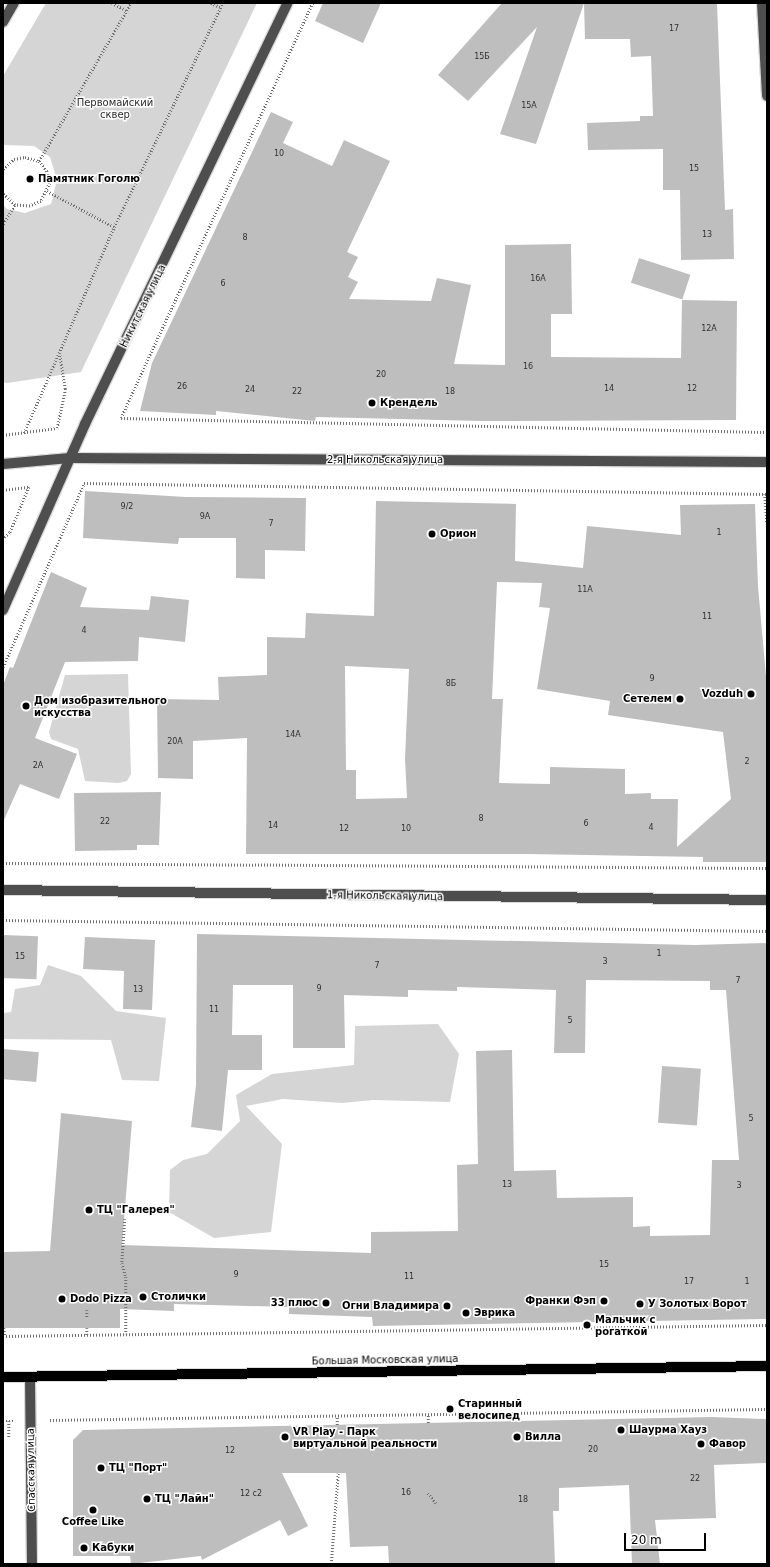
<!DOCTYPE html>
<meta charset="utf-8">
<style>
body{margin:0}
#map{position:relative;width:770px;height:1567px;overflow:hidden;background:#fff;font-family:"DejaVu Sans",sans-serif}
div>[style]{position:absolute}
.green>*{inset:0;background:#d5d5d5}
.building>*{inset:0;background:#bebebe;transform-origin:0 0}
.path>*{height:2.5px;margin-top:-1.25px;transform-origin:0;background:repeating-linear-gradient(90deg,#707070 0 1px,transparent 0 3px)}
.roads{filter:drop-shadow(1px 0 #dbdbdb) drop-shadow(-1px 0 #dbdbdb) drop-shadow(0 1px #dbdbdb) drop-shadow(0 -1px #dbdbdb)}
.minor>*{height:10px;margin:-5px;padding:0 5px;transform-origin:5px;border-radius:5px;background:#4e4e4e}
.major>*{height:10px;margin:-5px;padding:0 5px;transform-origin:5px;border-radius:5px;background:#000}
.dots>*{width:11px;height:11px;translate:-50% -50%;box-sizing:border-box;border:2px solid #fff;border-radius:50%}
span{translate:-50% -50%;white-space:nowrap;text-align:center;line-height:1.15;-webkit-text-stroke:3px #fff;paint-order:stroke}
.number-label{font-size:8px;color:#303030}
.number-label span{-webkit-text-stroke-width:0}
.park-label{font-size:10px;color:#2c2c2c}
.poi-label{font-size:10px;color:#000;font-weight:700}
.left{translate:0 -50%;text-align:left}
.right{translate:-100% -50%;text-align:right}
.street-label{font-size:10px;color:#000}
.frame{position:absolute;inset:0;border:4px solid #000;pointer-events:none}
.scale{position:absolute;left:624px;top:1533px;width:82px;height:18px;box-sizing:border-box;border:2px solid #000;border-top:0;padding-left:5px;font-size:12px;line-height:14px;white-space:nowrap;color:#000;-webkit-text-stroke:3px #fff;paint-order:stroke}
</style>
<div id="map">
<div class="green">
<div style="clip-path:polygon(46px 3px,257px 3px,81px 372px,7px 383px,3px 382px,3px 205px,7px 209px,25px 213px,51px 204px,57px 180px,50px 157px,34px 146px,3px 145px,3px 76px)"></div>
<div style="clip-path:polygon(128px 674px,131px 774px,127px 781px,118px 783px,85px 781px,78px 749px,51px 739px,49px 732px,65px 675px)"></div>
<div style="clip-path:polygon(48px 965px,81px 976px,116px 1011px,166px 1018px,159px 1081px,122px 1080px,111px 1040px,3px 1039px,3px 1013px,11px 1012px,15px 989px,40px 985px)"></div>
<div style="clip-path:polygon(438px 1024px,459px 1054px,450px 1102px,373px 1100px,342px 1103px,283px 1099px,246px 1106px,282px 1144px,271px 1232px,214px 1238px,169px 1212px,170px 1170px,183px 1160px,207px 1154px,240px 1121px,236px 1095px,272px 1074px,354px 1065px,355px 1026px)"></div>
</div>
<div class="building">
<div style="clip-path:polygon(323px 3px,381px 3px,363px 43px,315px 21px)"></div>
<div style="clip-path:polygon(502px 3px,584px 3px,536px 144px,500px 134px,537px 27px,468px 101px,438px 75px)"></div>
<div style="clip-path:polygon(584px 3px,717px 3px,725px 210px,733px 209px,734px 259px,681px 260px,680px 190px,663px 190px,663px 149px,588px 150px,587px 123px,640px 121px,640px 116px,653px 116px,651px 56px,631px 57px,630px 39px,585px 39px)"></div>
<div style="clip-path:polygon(271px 112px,293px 122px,283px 143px,332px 166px,344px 140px,390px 161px,347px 252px,358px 257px,348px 277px,358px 282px,349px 299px,431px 301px,437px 278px,471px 285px,454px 364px,505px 365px,505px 245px,571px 244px,572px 314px,551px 314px,551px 357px,681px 358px,682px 300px,737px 301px,736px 420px,482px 421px,316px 417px,315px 421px,216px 411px,216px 415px,140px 411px,152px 363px)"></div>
<div style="left:639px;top:258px;width:54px;height:26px;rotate:18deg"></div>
<div style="clip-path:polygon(85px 491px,186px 497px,306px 498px,305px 551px,265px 550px,265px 579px,236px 578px,236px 538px,179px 538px,178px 544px,83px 538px)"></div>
<div style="clip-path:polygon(evenodd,376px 501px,516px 504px,515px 561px,583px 568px,587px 526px,681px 535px,680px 505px,755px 504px,758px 586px,767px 688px,767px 862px,703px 862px,703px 857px,527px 854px,246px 854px,247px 738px,193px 741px,193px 779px,158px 778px,157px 699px,219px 700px,218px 677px,267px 675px,267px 637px,305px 638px,306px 613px,374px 616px,376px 501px,497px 582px,542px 583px,539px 607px,550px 608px,537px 689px,610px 701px,608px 715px,723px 732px,731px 799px,677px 847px,678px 799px,651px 799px,651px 793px,625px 794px,625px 769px,550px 767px,550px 784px,499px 783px,503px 699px,492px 699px,497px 582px,376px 501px,345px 666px,409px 669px,405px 758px,407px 798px,356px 799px,356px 770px,346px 770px,345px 666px)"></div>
<div style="clip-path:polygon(51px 572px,87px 588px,80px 607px,149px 610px,151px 596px,189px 600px,185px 642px,139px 637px,138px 661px,65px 662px,35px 738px,77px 754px,59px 799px,20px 784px,3px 822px,3px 685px,10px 667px,13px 668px)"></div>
<div style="clip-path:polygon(161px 792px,159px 845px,137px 845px,137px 850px,75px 851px,74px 793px)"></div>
<div style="clip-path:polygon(197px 934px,695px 945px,767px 943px,767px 1319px,373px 1326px,372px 1317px,289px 1314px,289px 1307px,174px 1304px,174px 1311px,120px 1309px,120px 1328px,3px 1328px,3px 1252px,50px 1251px,61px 1113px,132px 1121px,122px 1245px,371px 1253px,371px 1232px,458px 1231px,457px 1165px,478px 1164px,476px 1051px,512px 1050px,514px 1171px,556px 1170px,557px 1198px,633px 1197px,633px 1227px,650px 1226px,650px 1236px,710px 1235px,712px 1160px,739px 1160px,726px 990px,710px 990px,710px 981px,586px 980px,585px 1053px,554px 1053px,556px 990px,457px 987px,457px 991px,408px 990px,408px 997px,344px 995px,345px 1048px,293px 1048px,293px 985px,233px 985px,232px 1035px,262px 1035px,262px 1070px,228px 1070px,222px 1131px,191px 1127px,196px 1085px)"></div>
<div style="left:3px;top:935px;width:35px;height:43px;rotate:2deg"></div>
<div style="clip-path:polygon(85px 937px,155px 940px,152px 1010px,123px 1009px,124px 971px,83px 969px)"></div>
<div style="left:3px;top:1049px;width:36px;height:30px;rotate:5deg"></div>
<div style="left:662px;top:1066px;width:39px;height:57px;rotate:4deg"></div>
<div style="clip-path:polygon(712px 1417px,767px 1419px,767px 1463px,714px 1465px,716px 1518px,655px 1520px,660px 1564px,632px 1564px,629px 1485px,559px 1488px,559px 1511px,553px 1511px,555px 1564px,389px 1564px,388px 1546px,350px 1547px,346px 1473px,282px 1473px,308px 1526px,288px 1536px,280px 1520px,202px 1560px,201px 1556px,131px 1564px,130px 1556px,73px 1556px,73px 1440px,83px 1430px)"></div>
</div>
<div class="path">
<div style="left:112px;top:3px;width:16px;rotate:27deg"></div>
<div style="left:211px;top:3px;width:10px;rotate:24deg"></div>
<div style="left:313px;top:3px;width:457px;rotate:114.8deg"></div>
<div style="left:121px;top:418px;width:646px;rotate:1.24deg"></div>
<div style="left:39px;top:161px;width:183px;rotate:-59.8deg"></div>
<div style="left:3px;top:169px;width:15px;rotate:-42deg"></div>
<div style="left:14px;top:159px;width:11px;rotate:-10deg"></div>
<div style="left:25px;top:157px;width:15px;rotate:16deg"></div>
<div style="left:39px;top:161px;width:13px;rotate:51deg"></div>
<div style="left:47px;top:171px;width:12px;rotate:76deg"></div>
<div style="left:50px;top:183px;width:20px;rotate:117deg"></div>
<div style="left:41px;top:201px;width:12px;rotate:156deg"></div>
<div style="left:30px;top:206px;width:15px;rotate:-176deg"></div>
<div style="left:15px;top:205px;width:16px;rotate:-137deg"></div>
<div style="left:47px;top:191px;width:76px;rotate:28.2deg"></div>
<div style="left:3px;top:224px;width:22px;rotate:-58deg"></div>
<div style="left:24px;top:433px;width:225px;rotate:-66.4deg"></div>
<div style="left:114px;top:227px;width:249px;rotate:-64.1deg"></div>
<div style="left:3px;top:435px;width:54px;rotate:-7.4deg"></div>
<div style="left:57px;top:428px;width:40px;rotate:-78deg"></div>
<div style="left:65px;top:389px;width:36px;rotate:-99deg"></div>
<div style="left:3px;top:490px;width:26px;rotate:-7deg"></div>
<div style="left:29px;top:487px;width:50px;rotate:112.4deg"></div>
<div style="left:10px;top:533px;width:9px;rotate:144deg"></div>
<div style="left:765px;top:494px;width:29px;rotate:86deg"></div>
<div style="left:3px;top:667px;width:201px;rotate:-66.2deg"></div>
<div style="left:84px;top:483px;width:683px;rotate:0.92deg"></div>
<div style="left:3px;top:863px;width:764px;rotate:0.37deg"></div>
<div style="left:3px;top:920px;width:764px;rotate:0.82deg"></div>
<div style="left:125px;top:1219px;width:44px;rotate:93.9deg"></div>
<div style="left:122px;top:1263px;width:15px;rotate:74deg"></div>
<div style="left:126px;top:1277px;width:57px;rotate:90deg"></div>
<div style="left:87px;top:1310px;width:7px;rotate:90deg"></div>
<div style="left:4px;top:1328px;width:8px;rotate:83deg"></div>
<div style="left:87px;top:1328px;width:7px;rotate:90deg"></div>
<div style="left:3px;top:1336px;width:764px;rotate:-0.82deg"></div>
<div style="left:50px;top:1420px;width:717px;rotate:-0.88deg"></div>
<div style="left:3px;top:1421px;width:10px"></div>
<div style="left:9px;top:1421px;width:16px;rotate:90deg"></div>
<div style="left:428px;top:1423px;width:8px;rotate:-90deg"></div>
<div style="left:337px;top:1425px;width:8px;rotate:-90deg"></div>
<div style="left:428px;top:1493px;width:13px;rotate:51deg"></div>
<div style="left:331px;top:1564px;width:91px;rotate:-85.6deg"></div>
</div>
<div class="roads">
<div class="minor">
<div style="left:762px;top:3px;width:93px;rotate:86.9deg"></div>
<div style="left:3px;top:22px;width:22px;rotate:-60deg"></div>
<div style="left:3px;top:464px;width:67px;rotate:-5.1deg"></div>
<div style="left:70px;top:458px;width:697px;rotate:0.33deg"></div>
<div style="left:3px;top:610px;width:203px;rotate:-66.2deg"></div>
<div style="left:85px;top:424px;width:467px;rotate:-64.3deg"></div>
<div style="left:3px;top:890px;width:764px;rotate:0.75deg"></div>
<div style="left:30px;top:1377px;width:187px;rotate:89.4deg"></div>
</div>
<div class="major">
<div style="left:3px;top:1377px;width:764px;rotate:-0.82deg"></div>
</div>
</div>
<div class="dots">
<div style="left:30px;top:179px;background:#000"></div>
<div style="left:372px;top:403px;background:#000"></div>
<div style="left:432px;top:534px;background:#000"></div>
<div style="left:751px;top:694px;background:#000"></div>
<div style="left:680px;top:699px;background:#000"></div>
<div style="left:26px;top:706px;background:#000"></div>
<div style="left:89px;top:1210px;background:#000"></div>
<div style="left:143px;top:1297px;background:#000"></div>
<div style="left:62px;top:1299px;background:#000"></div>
<div style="left:604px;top:1301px;background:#000"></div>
<div style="left:326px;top:1303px;background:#000"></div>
<div style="left:640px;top:1304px;background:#000"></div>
<div style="left:447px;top:1306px;background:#000"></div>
<div style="left:466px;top:1313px;background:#000"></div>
<div style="left:587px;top:1325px;background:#000"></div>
<div style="left:450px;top:1409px;background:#000"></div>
<div style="left:621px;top:1430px;background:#000"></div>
<div style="left:285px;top:1437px;background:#000"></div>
<div style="left:517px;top:1437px;background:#000"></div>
<div style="left:701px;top:1444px;background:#000"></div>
<div style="left:101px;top:1468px;background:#000"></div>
<div style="left:147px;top:1499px;background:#000"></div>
<div style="left:93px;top:1510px;background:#000"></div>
<div style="left:84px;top:1548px;background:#000"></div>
</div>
<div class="number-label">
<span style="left:674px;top:29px">17</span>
<span style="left:482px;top:57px">15Б</span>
<span style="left:529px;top:106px">15А</span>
<span style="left:279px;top:154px">10</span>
<span style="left:694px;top:169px">15</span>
<span style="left:707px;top:235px">13</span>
<span style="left:245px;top:238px">8</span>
<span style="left:538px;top:279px">16А</span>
<span style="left:223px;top:284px">6</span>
<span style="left:709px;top:329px">12А</span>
<span style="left:528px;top:367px">16</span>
<span style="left:381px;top:375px">20</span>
<span style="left:182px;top:387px">26</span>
<span style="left:609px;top:389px">14</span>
<span style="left:692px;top:389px">12</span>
<span style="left:250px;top:390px">24</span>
<span style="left:297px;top:392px">22</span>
<span style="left:450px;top:392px">18</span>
<span style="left:127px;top:507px">9/2</span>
<span style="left:205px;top:517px">9А</span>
<span style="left:271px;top:524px">7</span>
<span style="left:719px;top:533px">1</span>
<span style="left:585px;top:590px">11А</span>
<span style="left:707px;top:617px">11</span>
<span style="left:84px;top:631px">4</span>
<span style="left:652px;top:679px">9</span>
<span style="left:451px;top:684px">8Б</span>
<span style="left:293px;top:735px">14А</span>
<span style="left:175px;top:742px">20А</span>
<span style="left:747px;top:762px">2</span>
<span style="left:38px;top:766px">2А</span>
<span style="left:481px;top:819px">8</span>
<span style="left:105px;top:822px">22</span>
<span style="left:586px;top:824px">6</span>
<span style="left:273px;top:826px">14</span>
<span style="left:651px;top:828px">4</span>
<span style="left:344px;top:829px">12</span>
<span style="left:406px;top:829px">10</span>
<span style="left:659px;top:954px">1</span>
<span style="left:20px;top:957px">15</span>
<span style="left:605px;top:962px">3</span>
<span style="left:377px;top:966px">7</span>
<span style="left:738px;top:981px">7</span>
<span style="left:319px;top:989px">9</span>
<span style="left:138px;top:990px">13</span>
<span style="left:214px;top:1010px">11</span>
<span style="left:570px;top:1021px">5</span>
<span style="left:751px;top:1119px">5</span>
<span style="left:507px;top:1185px">13</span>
<span style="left:739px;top:1186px">3</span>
<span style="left:604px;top:1265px">15</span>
<span style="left:236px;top:1275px">9</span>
<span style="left:409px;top:1277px">11</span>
<span style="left:689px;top:1282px">17</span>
<span style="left:747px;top:1282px">1</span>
<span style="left:593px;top:1450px">20</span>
<span style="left:230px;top:1451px">12</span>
<span style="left:695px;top:1479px">22</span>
<span style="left:406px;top:1493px">16</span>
<span style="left:251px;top:1494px">12 с2</span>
<span style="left:523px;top:1500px">18</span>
</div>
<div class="park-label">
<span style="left:115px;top:108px">Первомайский<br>сквер</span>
</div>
<div class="poi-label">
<span class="left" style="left:38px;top:179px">Памятник Гоголю</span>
<span class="left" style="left:380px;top:403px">Крендель</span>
<span class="left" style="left:440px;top:534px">Орион</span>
<span class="right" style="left:743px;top:694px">Vozduh</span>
<span class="right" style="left:672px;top:699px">Сетелем</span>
<span class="left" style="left:34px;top:706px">Дом изобразительного<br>искусства</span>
<span class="left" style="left:97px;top:1210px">ТЦ "Галерея"</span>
<span class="left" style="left:151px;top:1297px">Столички</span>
<span class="left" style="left:70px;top:1299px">Dodo Pizza</span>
<span class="right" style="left:596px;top:1301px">Франки Фэп</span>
<span class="right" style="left:318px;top:1303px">33 плюс</span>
<span class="left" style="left:648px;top:1304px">У Золотых Ворот</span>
<span class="right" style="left:439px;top:1306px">Огни Владимира</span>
<span class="left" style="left:474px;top:1313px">Эврика</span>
<span class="left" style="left:595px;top:1325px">Мальчик с<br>рогаткой</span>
<span class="left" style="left:458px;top:1409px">Старинный<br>велосипед</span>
<span class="left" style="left:629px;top:1430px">Шаурма Хауз</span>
<span class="left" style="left:293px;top:1437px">VR Play - Парк<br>виртуальной реальности</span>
<span class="left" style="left:525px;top:1437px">Вилла</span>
<span class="left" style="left:709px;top:1444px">Фавор</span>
<span class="left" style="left:109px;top:1468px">ТЦ "Порт"</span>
<span class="left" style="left:155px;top:1499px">ТЦ "Лайн"</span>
<span style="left:93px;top:1522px">Coffee Like</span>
<span class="left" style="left:92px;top:1548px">Кабуки</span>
</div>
<div class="street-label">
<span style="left:143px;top:306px;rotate:-64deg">Никитская улица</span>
<span style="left:385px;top:460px">2-я Никольская улица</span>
<span style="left:385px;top:896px;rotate:1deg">1-я Никольская улица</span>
<span style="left:385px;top:1360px;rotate:-1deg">Большая Московская улица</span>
<span style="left:31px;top:1470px;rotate:-91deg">Спасская улица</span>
</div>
<div class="frame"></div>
<div class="scale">20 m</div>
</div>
